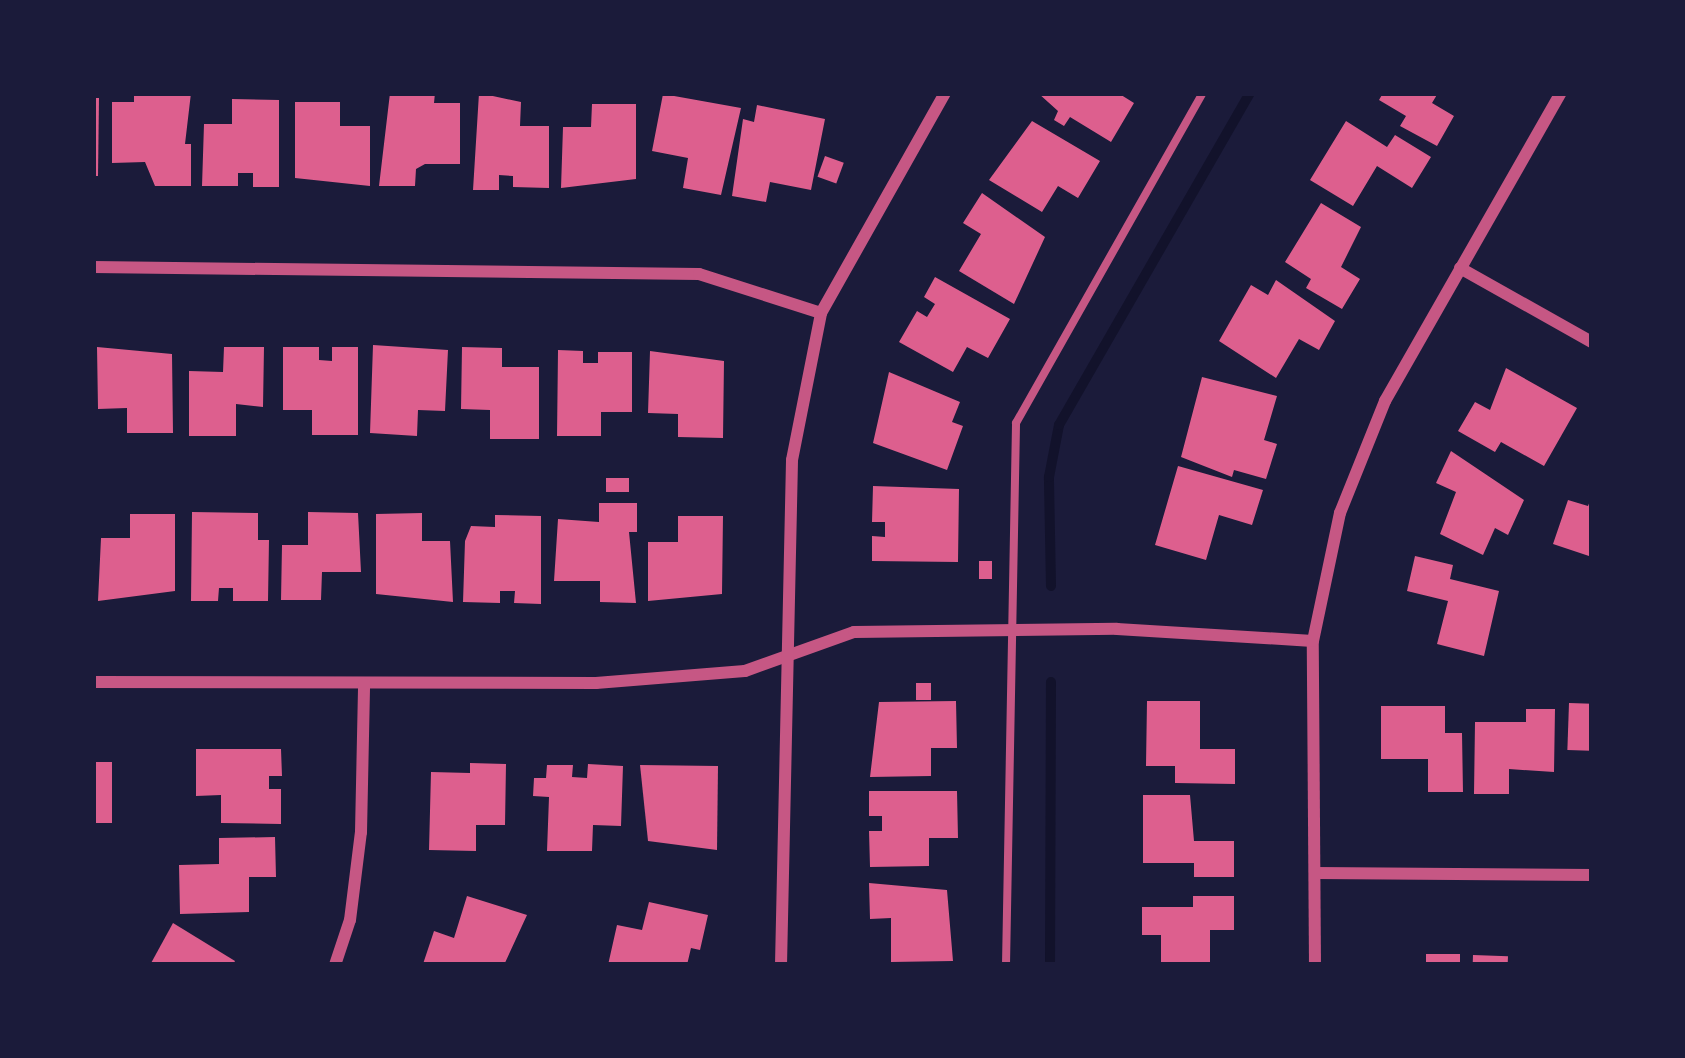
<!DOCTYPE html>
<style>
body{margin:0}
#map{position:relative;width:1685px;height:1058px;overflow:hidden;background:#1b1b3a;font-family:Georgia,serif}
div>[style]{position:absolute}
.stream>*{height:10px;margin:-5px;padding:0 5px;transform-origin:5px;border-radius:5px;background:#12122b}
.building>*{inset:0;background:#dd5f8e;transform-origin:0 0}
.service>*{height:8px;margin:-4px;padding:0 4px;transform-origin:4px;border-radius:4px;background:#c65784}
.minor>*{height:12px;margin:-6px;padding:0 6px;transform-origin:6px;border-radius:6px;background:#c65784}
span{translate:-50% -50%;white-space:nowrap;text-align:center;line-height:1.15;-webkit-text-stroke:10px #1b1b3a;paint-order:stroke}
.frame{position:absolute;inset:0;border:96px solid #1b1b3a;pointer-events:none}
</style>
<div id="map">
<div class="stream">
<div style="left:1051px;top:586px;width:109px;rotate:-91.1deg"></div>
<div style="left:1049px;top:477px;width:53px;rotate:-79.1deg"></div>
<div style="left:1059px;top:425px;width:383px;rotate:-60.1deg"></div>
<div style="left:1050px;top:965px;width:283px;rotate:-89.8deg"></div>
</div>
<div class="building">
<div style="clip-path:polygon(134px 93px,191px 93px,185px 144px,191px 144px,191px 186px,155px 186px,145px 162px,112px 163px,112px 102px,134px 102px)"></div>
<div style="clip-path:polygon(390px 93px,435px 93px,434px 103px,460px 103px,460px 164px,425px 164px,416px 169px,415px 186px,379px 186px)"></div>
<div style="clip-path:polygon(479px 93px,521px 102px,520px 126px,549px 126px,549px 188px,513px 187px,513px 176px,499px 175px,499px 190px,473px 190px)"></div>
<div style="clip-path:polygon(1038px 93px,1118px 93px,1134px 103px,1111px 142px,1070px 117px,1064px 126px,1054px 120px,1058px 111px)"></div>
<div style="clip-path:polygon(1383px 93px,1438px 93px,1432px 103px,1454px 116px,1437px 146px,1400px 126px,1406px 116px,1379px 100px)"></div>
<div style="clip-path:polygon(663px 94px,741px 108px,721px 195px,683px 188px,688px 158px,652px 151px)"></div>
<div style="clip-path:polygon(93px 98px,99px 98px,98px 176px,93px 176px)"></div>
<div style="clip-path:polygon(232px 99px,279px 100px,279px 187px,253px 187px,253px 173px,238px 173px,238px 186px,202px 186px,204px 124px,232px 124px)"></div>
<div style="clip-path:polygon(295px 102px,340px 102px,340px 126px,370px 126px,370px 186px,295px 178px)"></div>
<div style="clip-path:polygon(592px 104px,636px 104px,636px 179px,561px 188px,563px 127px,591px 127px)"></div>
<div style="clip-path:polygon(757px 105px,825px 119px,811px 190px,770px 182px,766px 202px,732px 196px,743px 119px,754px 122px)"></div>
<div style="clip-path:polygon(1032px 121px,1100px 161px,1078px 198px,1058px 186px,1042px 212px,989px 180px)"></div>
<div style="clip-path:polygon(1346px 121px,1387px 147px,1395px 135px,1431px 157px,1412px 188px,1377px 166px,1353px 206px,1310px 180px)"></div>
<div style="left:825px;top:156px;width:20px;height:22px;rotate:20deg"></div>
<div style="clip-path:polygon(982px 193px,1045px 237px,1014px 304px,959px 271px,981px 234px,963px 223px)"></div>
<div style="clip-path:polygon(1321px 203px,1361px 227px,1341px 267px,1360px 279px,1342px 309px,1306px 288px,1311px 279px,1285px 262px)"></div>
<div style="clip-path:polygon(935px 277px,1010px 319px,988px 358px,967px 347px,953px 372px,899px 342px,917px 311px,927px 317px,935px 304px,924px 297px)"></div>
<div style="clip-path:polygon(1276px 280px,1335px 321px,1319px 350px,1299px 339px,1276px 378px,1219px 341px,1251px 285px,1268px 295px)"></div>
<div style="clip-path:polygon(373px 345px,448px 350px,445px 411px,418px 410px,417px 436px,370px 433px)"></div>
<div style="clip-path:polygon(97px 347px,172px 354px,173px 433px,127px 433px,127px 408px,98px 409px)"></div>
<div style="clip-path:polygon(224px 347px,264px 347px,263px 407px,236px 404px,236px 436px,189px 436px,189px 371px,223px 372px)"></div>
<div style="clip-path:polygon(283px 347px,319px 347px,319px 360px,332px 361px,332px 347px,358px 347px,358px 435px,312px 435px,312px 410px,283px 410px)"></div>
<div style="clip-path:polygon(462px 347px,502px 348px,502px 367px,539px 367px,539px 439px,490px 439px,490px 410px,461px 409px)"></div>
<div style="clip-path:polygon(558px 350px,583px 351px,583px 363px,598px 363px,598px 352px,632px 352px,632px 412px,601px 412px,601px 436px,557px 436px)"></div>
<div style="clip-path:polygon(650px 351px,724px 361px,723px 438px,678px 437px,678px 414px,648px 413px)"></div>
<div style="clip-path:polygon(1506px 368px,1577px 408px,1544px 466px,1501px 442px,1495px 452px,1458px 431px,1475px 402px,1490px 410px)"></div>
<div style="clip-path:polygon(889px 372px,960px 402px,952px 422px,963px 426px,947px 470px,873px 443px)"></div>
<div style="clip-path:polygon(1202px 377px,1277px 396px,1264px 440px,1277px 444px,1266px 479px,1234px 470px,1232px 477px,1181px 457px)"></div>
<div style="clip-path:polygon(1451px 451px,1524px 500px,1508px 535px,1495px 528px,1483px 555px,1440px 534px,1456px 492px,1436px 483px)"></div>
<div style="clip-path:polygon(1178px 466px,1263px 490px,1252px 525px,1219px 515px,1206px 560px,1155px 545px)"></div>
<div style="left:606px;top:478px;width:23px;height:14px"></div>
<div style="clip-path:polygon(873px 486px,959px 489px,958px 562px,872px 561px,872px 536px,885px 537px,885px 522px,872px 522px)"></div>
<div style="clip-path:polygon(1592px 496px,1592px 557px,1553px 544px,1568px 500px,1588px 506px)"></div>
<div style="clip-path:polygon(599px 503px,637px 503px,637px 532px,629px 532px,636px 603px,600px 602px,600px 581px,554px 581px,558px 519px,599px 522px)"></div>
<div style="clip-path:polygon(192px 512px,258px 513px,258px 540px,269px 540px,268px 601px,233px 601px,233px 588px,219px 588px,218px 601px,191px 601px)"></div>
<div style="clip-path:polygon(308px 512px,358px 513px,361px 572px,322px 572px,321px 600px,281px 600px,282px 545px,308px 545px)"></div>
<div style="clip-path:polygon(422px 513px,422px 541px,450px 541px,453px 602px,376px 594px,376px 514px)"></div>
<div style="clip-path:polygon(130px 514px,175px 514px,175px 591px,98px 601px,101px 538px,130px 538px)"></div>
<div style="clip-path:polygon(495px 515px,541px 516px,541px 604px,514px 603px,515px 591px,500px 591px,500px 603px,463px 602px,465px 541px,471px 526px,495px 527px)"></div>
<div style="clip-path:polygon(678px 516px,723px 516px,722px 594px,648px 601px,648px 542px,678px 542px)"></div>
<div style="clip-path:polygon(1415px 556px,1453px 565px,1450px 579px,1499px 591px,1484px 656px,1437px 644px,1448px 601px,1407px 591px)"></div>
<div style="left:979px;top:561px;width:13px;height:18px"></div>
<div style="left:916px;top:683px;width:15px;height:17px"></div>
<div style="clip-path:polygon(956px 701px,957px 748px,931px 748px,931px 776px,870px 777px,879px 702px)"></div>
<div style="clip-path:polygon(1147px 701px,1200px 701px,1200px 749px,1235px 749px,1235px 784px,1175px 783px,1175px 766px,1146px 766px)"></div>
<div style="left:1569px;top:703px;width:23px;height:47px;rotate:2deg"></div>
<div style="clip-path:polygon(1381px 706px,1445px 706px,1445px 733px,1462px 733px,1463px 792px,1428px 792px,1428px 759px,1381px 759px)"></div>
<div style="clip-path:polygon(1526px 709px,1555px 709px,1554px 772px,1509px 769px,1509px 794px,1474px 794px,1475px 722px,1526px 722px)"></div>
<div style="clip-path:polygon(196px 749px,281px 749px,282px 776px,269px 776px,269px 789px,281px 789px,281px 824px,221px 823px,221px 795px,196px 796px)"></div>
<div style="left:93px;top:762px;width:19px;height:61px"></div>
<div style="clip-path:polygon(470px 763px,506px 764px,505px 825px,476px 825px,476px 851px,429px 850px,431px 772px,470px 773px)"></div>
<div style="clip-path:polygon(588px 764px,623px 766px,621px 826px,593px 825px,592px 851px,547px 851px,549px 797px,533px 796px,534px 778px,546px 778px,547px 765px,573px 765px,572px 777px,587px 778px)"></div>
<div style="clip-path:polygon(640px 765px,718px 766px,717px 850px,648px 841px)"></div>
<div style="clip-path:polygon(869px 791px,957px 791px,958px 838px,929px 838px,929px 866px,870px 867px,869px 831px,882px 831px,882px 816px,869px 816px)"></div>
<div style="clip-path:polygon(1143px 795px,1190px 795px,1194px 841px,1234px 841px,1234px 877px,1194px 877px,1194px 863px,1143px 863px)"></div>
<div style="clip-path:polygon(275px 837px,276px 877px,249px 877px,249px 912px,180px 914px,179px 865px,219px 864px,219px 838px)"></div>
<div style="clip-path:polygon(869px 883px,947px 890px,953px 961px,891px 962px,891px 918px,870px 919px)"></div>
<div style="clip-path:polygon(467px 896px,527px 915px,504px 965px,423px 964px,434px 931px,454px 938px)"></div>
<div style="clip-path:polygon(1193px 896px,1234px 896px,1234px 930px,1210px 930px,1210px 965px,1161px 965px,1161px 935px,1142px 935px,1142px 907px,1193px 907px)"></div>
<div style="clip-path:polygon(649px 902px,708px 915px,700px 950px,691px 948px,687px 965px,608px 965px,617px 925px,642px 930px)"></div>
<div style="clip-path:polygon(173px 923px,235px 961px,233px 965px,150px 965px)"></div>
<div style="left:1460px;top:954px;width:11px;height:34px;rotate:90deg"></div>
<div style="left:1473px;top:955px;width:35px;height:10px;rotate:2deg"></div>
</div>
<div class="service">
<div style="left:1006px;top:965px;width:542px;rotate:-88.94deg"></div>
<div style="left:1016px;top:423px;width:379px;rotate:-60.5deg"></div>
</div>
<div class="minor">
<div style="left:93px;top:267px;width:606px;rotate:0.66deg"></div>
<div style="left:699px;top:274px;width:128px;rotate:17.7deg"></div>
<div style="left:1460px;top:268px;width:151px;rotate:29.3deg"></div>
<div style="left:93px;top:682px;width:503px;rotate:0.11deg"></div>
<div style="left:596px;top:683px;width:149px;rotate:-4.6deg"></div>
<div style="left:745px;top:671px;width:116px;rotate:-19.7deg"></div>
<div style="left:854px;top:632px;width:263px;rotate:-0.7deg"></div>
<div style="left:1117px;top:629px;width:196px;rotate:3.5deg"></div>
<div style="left:1315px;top:873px;width:277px;rotate:0.4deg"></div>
<div style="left:335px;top:965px;width:47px;rotate:-71.6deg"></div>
<div style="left:350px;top:920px;width:89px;rotate:-82.9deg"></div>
<div style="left:361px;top:832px;width:148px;rotate:-88.8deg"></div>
<div style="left:781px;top:965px;width:505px;rotate:-88.75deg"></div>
<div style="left:792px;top:460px;width:150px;rotate:-78.8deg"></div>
<div style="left:821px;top:313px;width:253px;rotate:-60.6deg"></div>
<div style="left:1315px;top:965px;width:324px;rotate:-90.4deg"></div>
<div style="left:1313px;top:641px;width:131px;rotate:-78.1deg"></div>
<div style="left:1340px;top:513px;width:121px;rotate:-68.1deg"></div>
<div style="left:1385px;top:401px;width:355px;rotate:-60.3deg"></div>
</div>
<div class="frame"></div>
</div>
